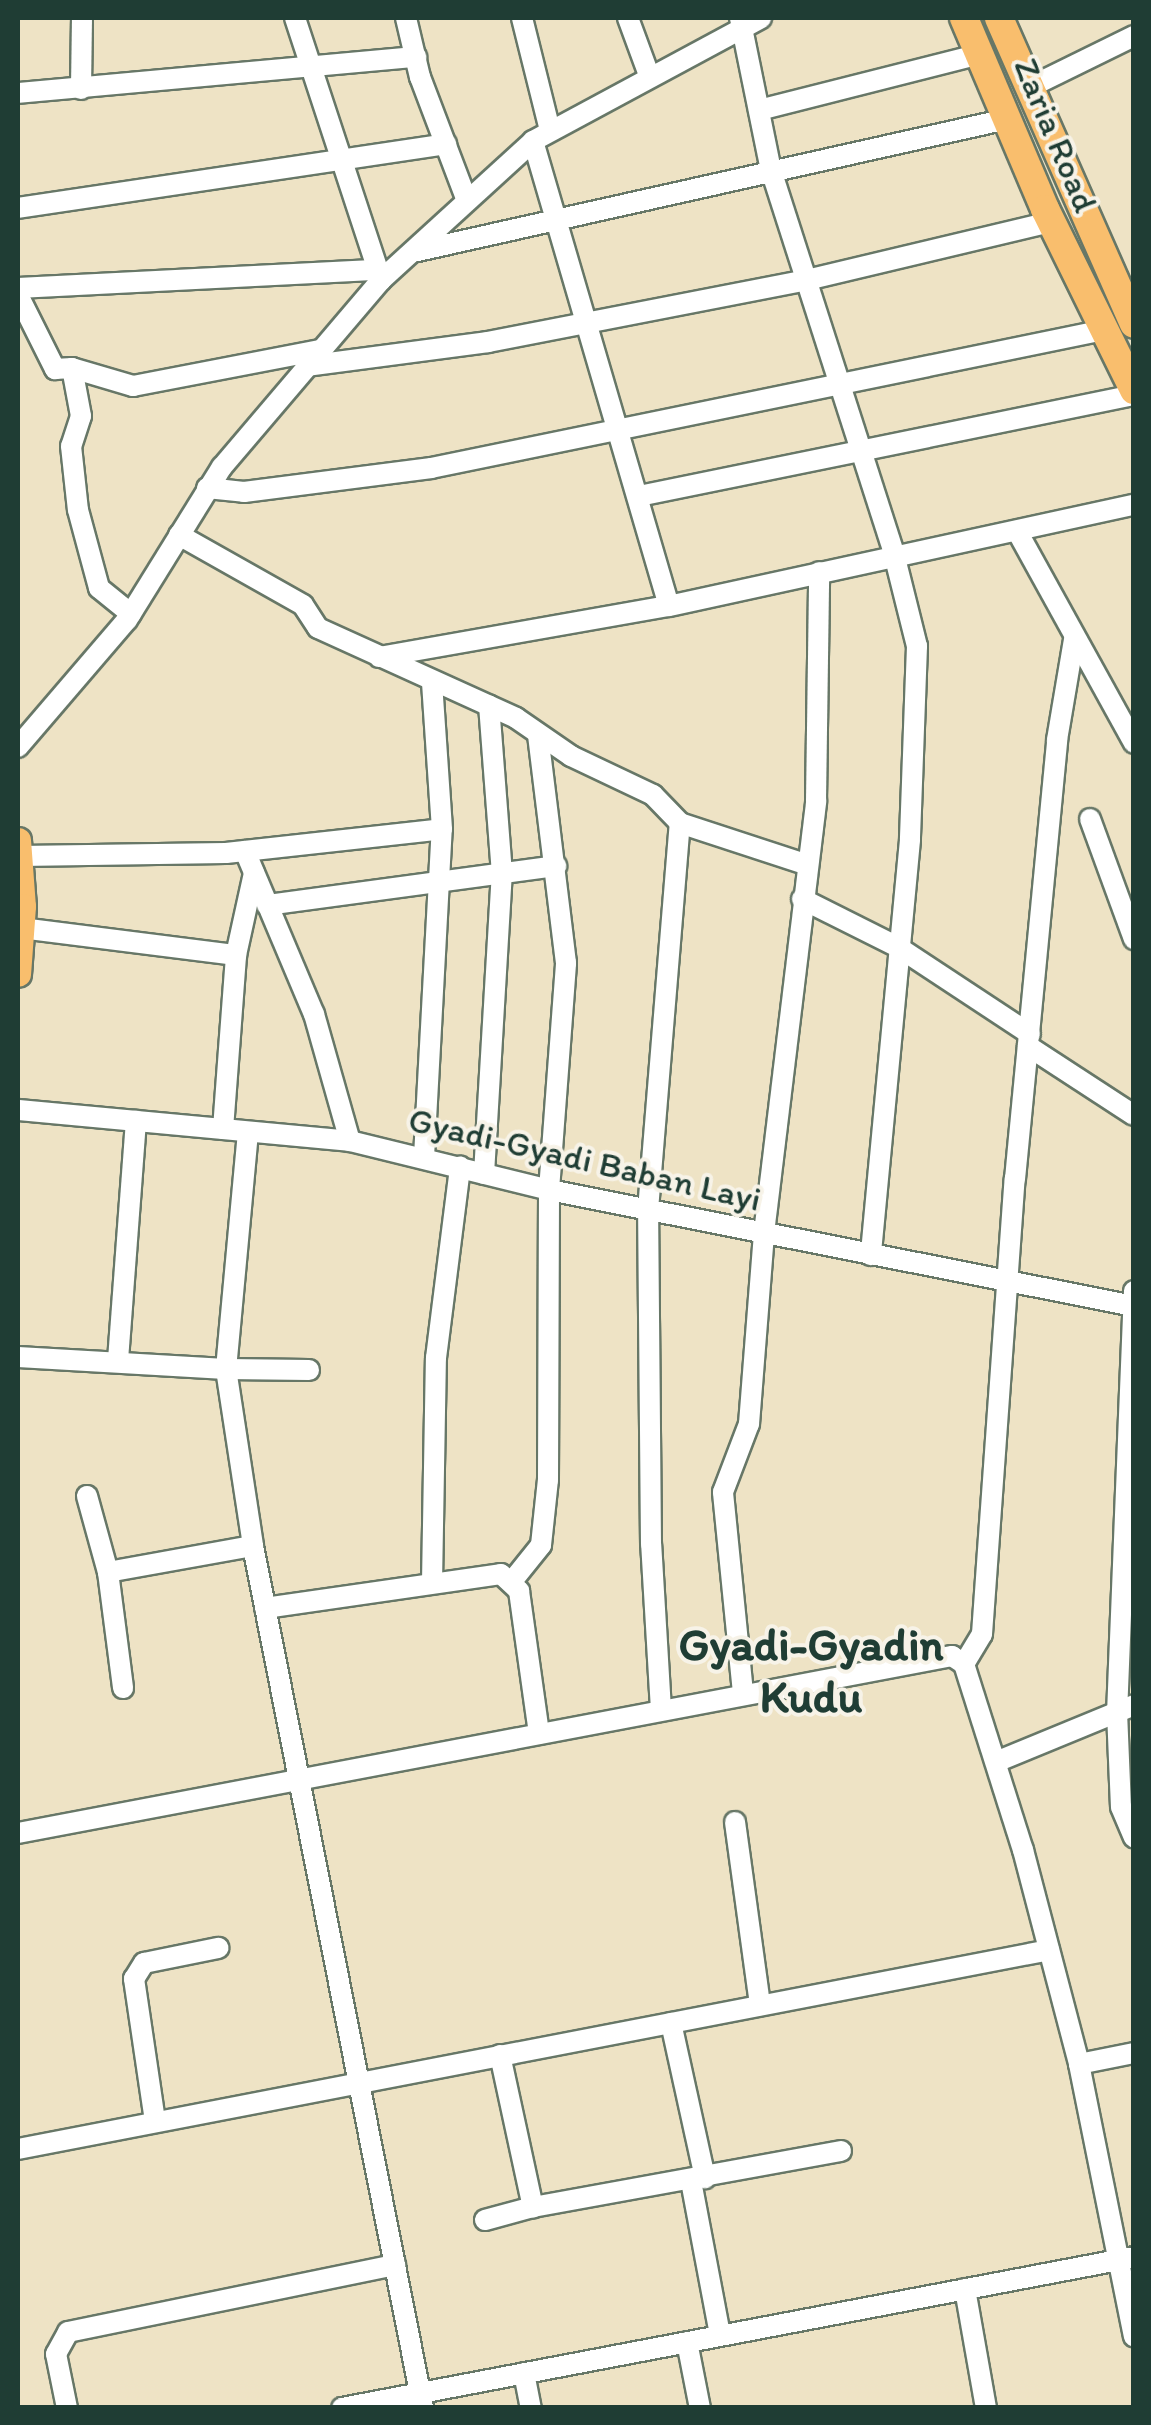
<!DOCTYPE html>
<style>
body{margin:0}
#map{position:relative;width:1151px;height:2425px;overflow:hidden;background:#eee3c5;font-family:Itim,sans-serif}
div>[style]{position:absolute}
.roads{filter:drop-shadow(2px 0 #677767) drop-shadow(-2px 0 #677767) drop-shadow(0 2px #677767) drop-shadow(0 -2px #677767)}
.minor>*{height:20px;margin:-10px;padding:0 10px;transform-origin:10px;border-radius:10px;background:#fff}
.major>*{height:25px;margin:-12.5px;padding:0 12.5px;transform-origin:12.5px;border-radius:12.5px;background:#f9be6d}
.highway>*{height:28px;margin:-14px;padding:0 14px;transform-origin:14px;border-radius:14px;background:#f9be6d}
span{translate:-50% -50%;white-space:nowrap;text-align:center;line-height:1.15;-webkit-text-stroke:8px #f7f3e8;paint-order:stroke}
.street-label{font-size:35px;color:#1f3d34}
.district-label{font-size:45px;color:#1f3d34;font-weight:700}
.frame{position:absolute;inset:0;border:20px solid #1f3d34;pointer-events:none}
</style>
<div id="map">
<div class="roads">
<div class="minor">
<div style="left:295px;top:18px;width:276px;rotate:71.8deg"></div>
<div style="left:406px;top:18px;width:61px;rotate:76.7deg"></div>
<div style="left:420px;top:77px;width:129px;rotate:69.2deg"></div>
<div style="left:522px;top:18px;width:115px;rotate:76deg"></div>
<div style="left:628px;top:18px;width:61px;rotate:69.8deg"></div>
<div style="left:740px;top:18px;width:155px;rotate:78.5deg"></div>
<div style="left:771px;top:170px;width:403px;rotate:72.2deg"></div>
<div style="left:894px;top:554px;width:95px;rotate:76deg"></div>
<div style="left:917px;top:646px;width:194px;rotate:92.1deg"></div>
<div style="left:910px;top:840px;width:417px;rotate:95.4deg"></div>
<div style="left:1030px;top:87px;width:116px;rotate:-26.1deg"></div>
<div style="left:81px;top:89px;width:71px;rotate:-89.2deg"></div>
<div style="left:18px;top:93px;width:400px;rotate:-5.2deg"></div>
<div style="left:759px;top:110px;width:228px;rotate:-14.2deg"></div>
<div style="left:533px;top:141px;width:484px;rotate:73.7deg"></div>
<div style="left:18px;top:208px;width:433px;rotate:-8.5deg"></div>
<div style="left:413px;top:252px;width:609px;rotate:-12.62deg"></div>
<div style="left:18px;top:288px;width:360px;rotate:-2.9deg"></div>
<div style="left:18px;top:295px;width:83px;rotate:63.4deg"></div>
<div style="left:55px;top:369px;width:17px;rotate:-3deg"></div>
<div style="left:72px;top:368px;width:49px;rotate:79.4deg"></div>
<div style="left:81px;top:416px;width:32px;rotate:108deg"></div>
<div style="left:71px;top:446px;width:64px;rotate:83.8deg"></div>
<div style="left:78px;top:510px;width:81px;rotate:74.9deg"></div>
<div style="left:99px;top:588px;width:41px;rotate:39.1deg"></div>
<div style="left:306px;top:366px;width:184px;rotate:-7.5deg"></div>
<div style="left:488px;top:342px;width:325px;rotate:-11deg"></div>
<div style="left:807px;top:280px;width:251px;rotate:-13.4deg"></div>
<div style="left:72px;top:368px;width:64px;rotate:16.4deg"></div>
<div style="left:133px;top:386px;width:190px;rotate:-10.9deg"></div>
<div style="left:207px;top:488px;width:37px;rotate:6deg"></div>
<div style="left:244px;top:492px;width:189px;rotate:-7.3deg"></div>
<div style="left:431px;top:468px;width:687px;rotate:-11.59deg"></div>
<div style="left:639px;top:496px;width:505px;rotate:-11.53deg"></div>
<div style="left:1017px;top:531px;width:242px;rotate:61.1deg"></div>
<div style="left:179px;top:535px;width:142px;rotate:29.4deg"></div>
<div style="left:303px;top:605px;width:27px;rotate:57deg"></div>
<div style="left:318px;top:628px;width:217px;rotate:24.4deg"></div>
<div style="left:516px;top:718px;width:67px;rotate:34.6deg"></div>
<div style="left:571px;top:756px;width:91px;rotate:25.4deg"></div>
<div style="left:653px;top:795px;width:39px;rotate:46deg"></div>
<div style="left:680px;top:823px;width:132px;rotate:18.2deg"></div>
<div style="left:379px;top:657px;width:294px;rotate:-10deg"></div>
<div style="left:669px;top:606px;width:476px;rotate:-12.3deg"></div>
<div style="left:18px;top:747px;width:167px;rotate:-49.4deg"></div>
<div style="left:127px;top:620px;width:180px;rotate:-58.2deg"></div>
<div style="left:222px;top:467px;width:245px;rotate:-49.6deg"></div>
<div style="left:381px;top:280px;width:206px;rotate:-42.4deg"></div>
<div style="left:533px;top:141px;width:259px;rotate:-28.3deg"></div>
<div style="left:1090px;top:819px;width:128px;rotate:69.9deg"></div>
<div style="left:245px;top:851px;width:177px;rotate:67.1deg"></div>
<div style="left:314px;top:1014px;width:132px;rotate:74.2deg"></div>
<div style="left:20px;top:856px;width:206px;rotate:-0.8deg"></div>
<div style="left:226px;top:853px;width:217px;rotate:-6.3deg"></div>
<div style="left:802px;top:899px;width:107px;rotate:26.6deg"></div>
<div style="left:898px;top:947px;width:158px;rotate:33.4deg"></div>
<div style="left:267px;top:905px;width:292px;rotate:-7.7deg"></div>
<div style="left:21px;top:928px;width:217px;rotate:7.2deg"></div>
<div style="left:1028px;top:1046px;width:126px;rotate:33.1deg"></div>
<div style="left:18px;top:1110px;width:333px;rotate:5.3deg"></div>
<div style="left:350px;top:1141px;width:205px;rotate:13.8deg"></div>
<div style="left:549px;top:1190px;width:596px;rotate:11.22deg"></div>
<div style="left:223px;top:1129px;width:174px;rotate:-85.7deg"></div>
<div style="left:236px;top:955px;width:84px;rotate:-77.6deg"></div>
<div style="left:248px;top:1132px;width:238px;rotate:95.3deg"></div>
<div style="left:226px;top:1369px;width:83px;rotate:0.7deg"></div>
<div style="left:424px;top:1157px;width:328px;rotate:-86.9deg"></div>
<div style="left:442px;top:829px;width:147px;rotate:-93.9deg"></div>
<div style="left:484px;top:1174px;width:301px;rotate:-86.6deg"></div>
<div style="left:502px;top:874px;width:169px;rotate:-94.4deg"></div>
<div style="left:1134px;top:1291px;width:421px;rotate:92.3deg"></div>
<div style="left:1117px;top:1712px;width:95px;rotate:87.6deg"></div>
<div style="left:1121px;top:1807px;width:33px;rotate:67deg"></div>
<div style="left:18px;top:1357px;width:208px;rotate:3.3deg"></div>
<div style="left:226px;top:1369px;width:179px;rotate:81.3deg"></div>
<div style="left:253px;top:1546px;width:879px;rotate:78.84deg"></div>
<div style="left:118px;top:1360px;width:240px;rotate:-85.7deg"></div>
<div style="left:87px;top:1496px;width:79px;rotate:74.6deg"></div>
<div style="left:108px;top:1572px;width:117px;rotate:82.6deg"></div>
<div style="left:108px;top:1572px;width:147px;rotate:-10.2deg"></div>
<div style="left:513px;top:1580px;width:45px;rotate:-51.3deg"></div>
<div style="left:541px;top:1545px;width:65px;rotate:-83.9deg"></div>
<div style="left:548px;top:1480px;width:290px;rotate:-89.8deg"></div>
<div style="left:549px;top:1190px;width:228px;rotate:-85.7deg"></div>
<div style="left:566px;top:963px;width:231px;rotate:-97deg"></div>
<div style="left:432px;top:1583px;width:225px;rotate:-89deg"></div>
<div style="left:436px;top:1358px;width:193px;rotate:-82.8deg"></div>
<div style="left:265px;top:1608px;width:238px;rotate:-8.2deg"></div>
<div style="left:501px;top:1574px;width:25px;rotate:43deg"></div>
<div style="left:519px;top:1591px;width:144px;rotate:82deg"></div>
<div style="left:964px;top:1664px;width:35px;rotate:-59deg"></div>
<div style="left:982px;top:1634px;width:456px;rotate:-85.9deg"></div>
<div style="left:1015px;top:1179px;width:441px;rotate:-84.5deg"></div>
<div style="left:1057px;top:740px;width:102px;rotate:-80.4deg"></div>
<div style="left:743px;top:1693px;width:202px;rotate:-95.7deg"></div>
<div style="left:723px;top:1492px;width:73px;rotate:-69.1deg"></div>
<div style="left:749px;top:1424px;width:192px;rotate:-85.5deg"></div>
<div style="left:764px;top:1233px;width:435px;rotate:-83.1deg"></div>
<div style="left:816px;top:801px;width:229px;rotate:-89.2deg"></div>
<div style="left:661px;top:1710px;width:166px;rotate:-93.4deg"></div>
<div style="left:651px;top:1544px;width:334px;rotate:-90.5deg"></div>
<div style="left:648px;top:1210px;width:388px;rotate:-85.3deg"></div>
<div style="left:996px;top:1762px;width:149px;rotate:-22.4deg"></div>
<div style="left:735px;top:1822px;width:185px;rotate:82.2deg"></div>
<div style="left:18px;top:1833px;width:951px;rotate:-10.73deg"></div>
<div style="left:952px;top:1656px;width:14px;rotate:34deg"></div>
<div style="left:964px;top:1664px;width:195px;rotate:72.4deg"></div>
<div style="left:1023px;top:1850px;width:221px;rotate:75.3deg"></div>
<div style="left:1079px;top:2064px;width:278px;rotate:78.6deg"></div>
<div style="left:671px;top:2023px;width:159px;rotate:77.6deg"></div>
<div style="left:500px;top:2055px;width:156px;rotate:77.8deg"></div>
<div style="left:533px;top:2207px;width:313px;rotate:-10.3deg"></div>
<div style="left:1079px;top:2064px;width:56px;rotate:-11.3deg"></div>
<div style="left:155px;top:2121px;width:144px;rotate:-98.4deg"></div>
<div style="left:134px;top:1979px;width:19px;rotate:-58deg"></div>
<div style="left:144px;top:1963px;width:76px;rotate:-11.5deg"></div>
<div style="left:18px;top:2149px;width:1050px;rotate:-10.92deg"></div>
<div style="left:691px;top:2181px;width:157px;rotate:79.3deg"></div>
<div style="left:485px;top:2220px;width:50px;rotate:-15.2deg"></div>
<div style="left:965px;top:2289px;width:121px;rotate:80deg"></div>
<div style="left:687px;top:2342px;width:67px;rotate:78.9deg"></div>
<div style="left:524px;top:2373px;width:36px;rotate:79deg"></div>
<div style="left:67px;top:2408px;width:55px;rotate:-101.5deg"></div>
<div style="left:56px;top:2354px;width:25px;rotate:-61deg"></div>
<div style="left:68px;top:2332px;width:334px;rotate:-11.6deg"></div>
<div style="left:342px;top:2408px;width:806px;rotate:-10.79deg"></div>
</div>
<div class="major">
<div style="left:18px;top:840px;width:66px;rotate:85.7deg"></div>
<div style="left:23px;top:906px;width:68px;rotate:94.2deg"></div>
</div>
<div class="highway">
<div style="left:964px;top:18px;width:207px;rotate:67deg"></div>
<div style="left:1045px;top:209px;width:202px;rotate:63.8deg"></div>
<div style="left:999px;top:18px;width:334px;rotate:66.2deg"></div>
</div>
</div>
<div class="street-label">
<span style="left:1056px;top:135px;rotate:67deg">Zaria Road</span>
<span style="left:585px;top:1159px;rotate:13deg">Gyadi-Gyadi Baban Layi</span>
</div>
<div class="district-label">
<span style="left:811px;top:1671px">Gyadi-Gyadin<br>Kudu</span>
</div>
<div class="frame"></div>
</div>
